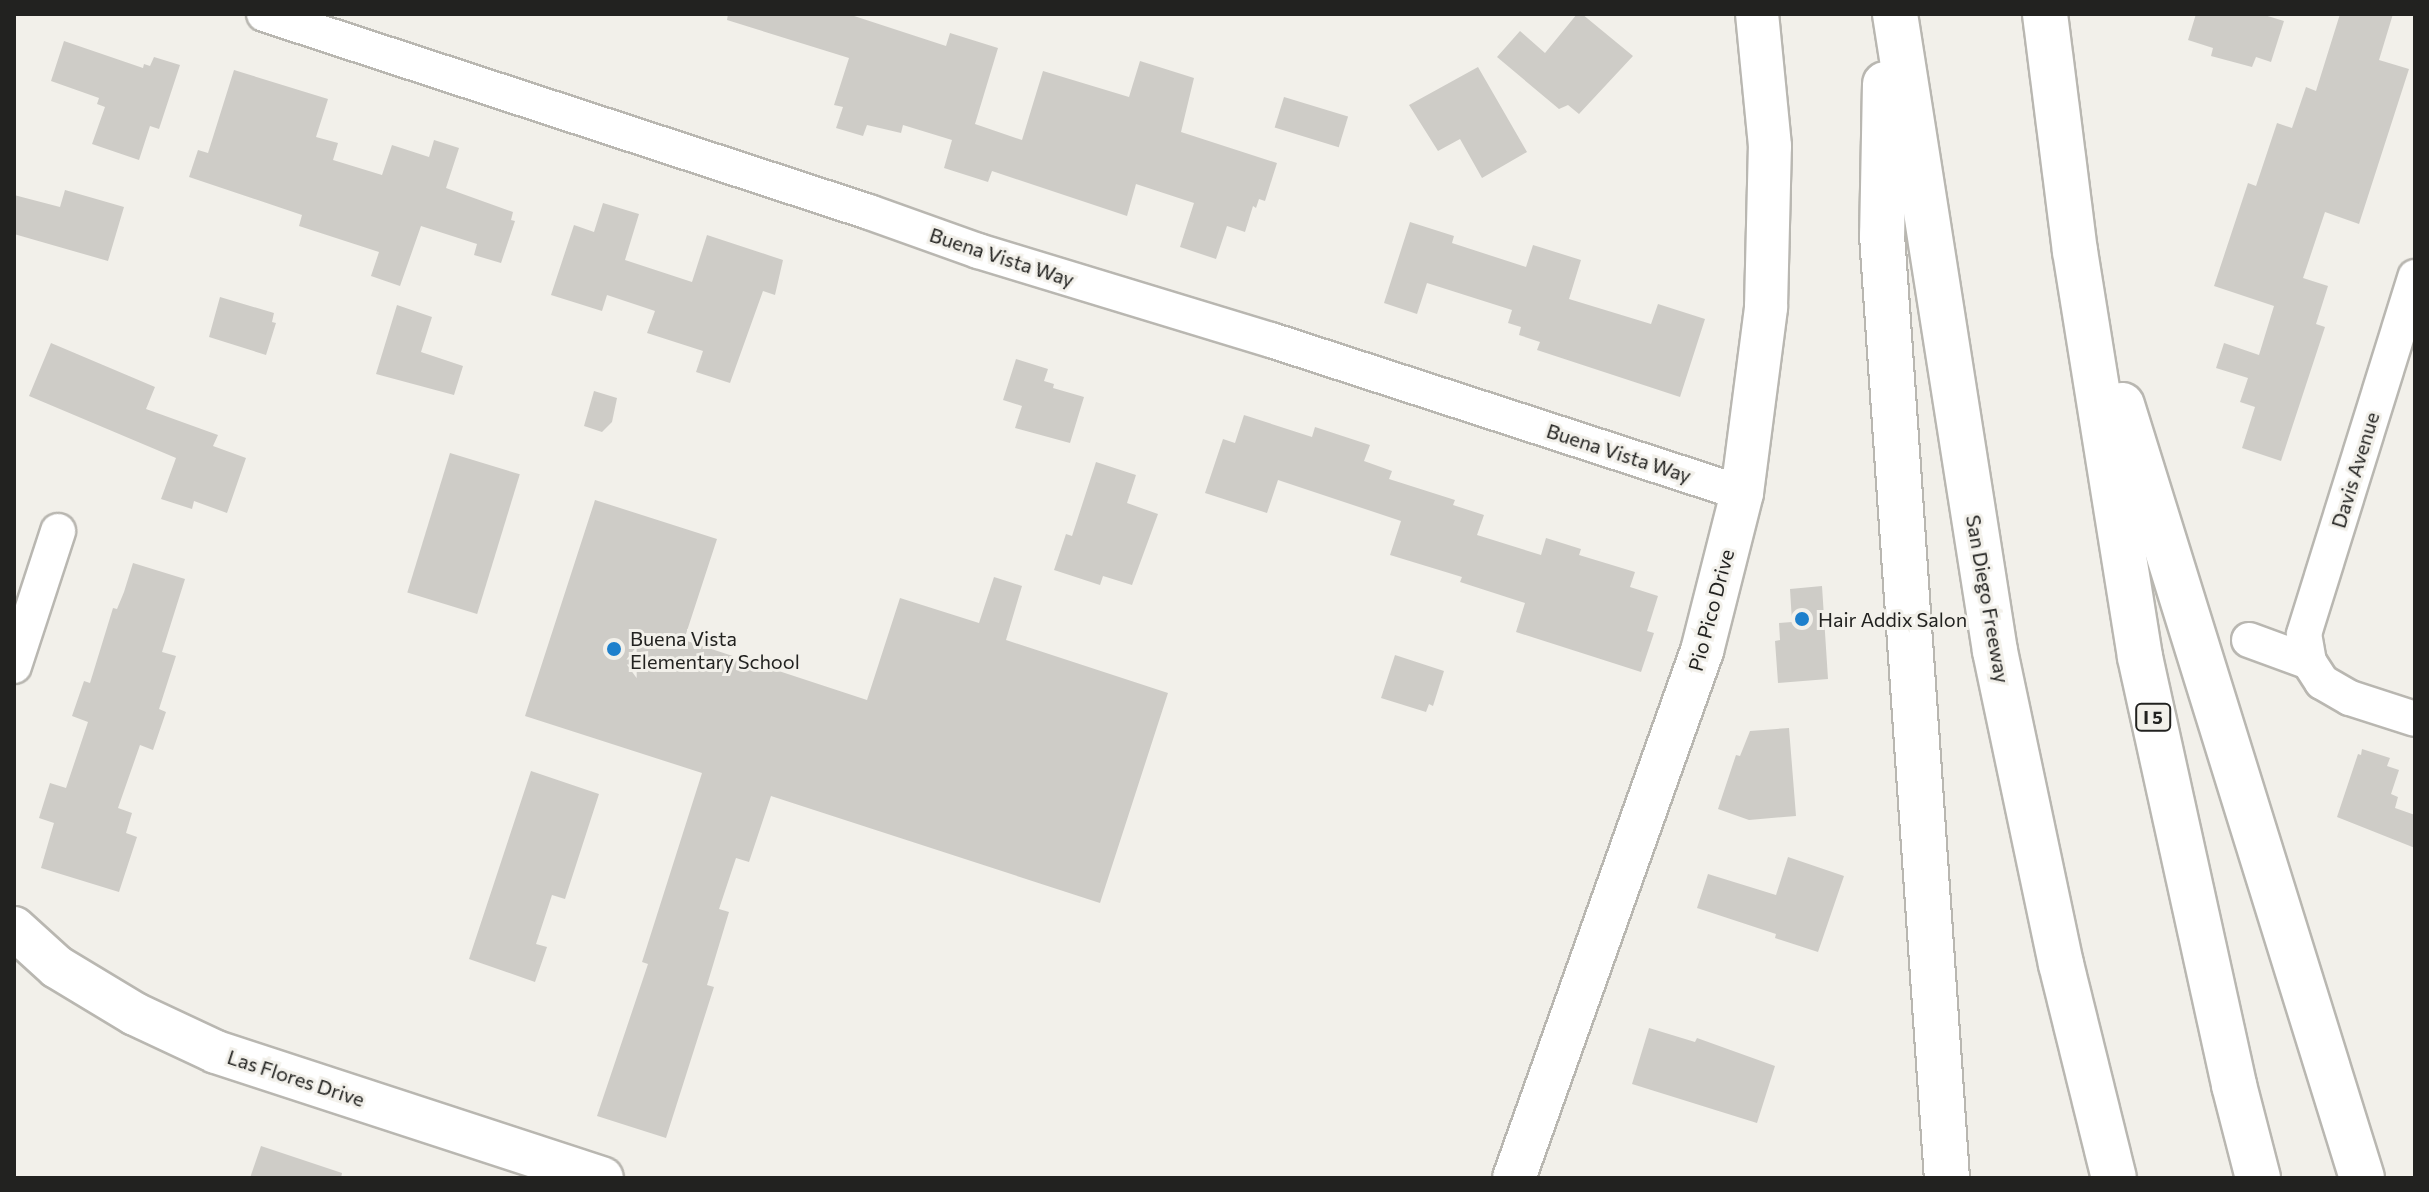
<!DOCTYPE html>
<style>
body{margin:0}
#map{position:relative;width:2429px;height:1192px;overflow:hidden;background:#f2f0ea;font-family:Commissioner,sans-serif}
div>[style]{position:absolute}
.building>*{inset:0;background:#ceccc7;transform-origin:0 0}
.roads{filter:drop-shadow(2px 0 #b9b7b1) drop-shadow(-2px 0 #b9b7b1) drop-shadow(0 2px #b9b7b1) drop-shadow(0 -2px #b9b7b1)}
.minor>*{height:34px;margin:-17px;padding:0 17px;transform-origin:17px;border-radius:17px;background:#fff}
.tertiary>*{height:42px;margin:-21px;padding:0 21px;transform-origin:21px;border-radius:21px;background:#fff}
.motorway>*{height:44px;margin:-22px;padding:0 22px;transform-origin:22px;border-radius:22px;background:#fff}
.dots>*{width:22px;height:22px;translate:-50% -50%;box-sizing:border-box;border:4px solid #f2f0ea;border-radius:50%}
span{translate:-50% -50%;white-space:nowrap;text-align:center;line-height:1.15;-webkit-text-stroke:6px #f2f0ea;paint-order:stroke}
.shield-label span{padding:2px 6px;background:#f2f0ea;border:2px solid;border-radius:6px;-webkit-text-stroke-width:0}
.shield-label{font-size:18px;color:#222220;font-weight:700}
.street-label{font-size:20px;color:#222220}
.poi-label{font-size:20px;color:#222220}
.left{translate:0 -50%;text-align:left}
.frame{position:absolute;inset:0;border:16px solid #222220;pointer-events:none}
</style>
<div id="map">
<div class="building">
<div style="clip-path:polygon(728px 14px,848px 14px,946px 46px,950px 33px,998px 48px,975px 124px,1022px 140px,1043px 71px,1129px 97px,1140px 61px,1194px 78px,1181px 132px,1277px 163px,1265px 201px,1259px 199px,1256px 208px,1253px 206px,1245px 232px,1227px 226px,1216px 259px,1180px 247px,1194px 203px,1136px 184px,1127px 216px,992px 171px,988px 182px,944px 168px,952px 140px,903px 125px,901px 133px,867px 125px,863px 136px,836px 128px,843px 107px,834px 105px,849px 58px,727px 20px)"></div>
<div style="clip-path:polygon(1577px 14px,1582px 14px,1633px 56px,1579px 114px,1568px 105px,1559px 109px,1497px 57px,1520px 31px,1545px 53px)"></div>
<div style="clip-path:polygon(2196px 14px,2261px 14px,2284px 21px,2271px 62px,2256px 57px,2252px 67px,2211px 56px,2213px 48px,2188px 40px)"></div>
<div style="clip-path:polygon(2340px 14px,2393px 14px,2379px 60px,2409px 69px,2359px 224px,2325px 212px,2303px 278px,2328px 286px,2316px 324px,2325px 327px,2281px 461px,2242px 448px,2255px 407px,2240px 402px,2248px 378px,2216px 368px,2224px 343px,2259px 355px,2274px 306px,2214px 286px,2248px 183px,2256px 186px,2277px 123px,2292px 128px,2306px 87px,2316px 91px)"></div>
<div style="clip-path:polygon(64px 41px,143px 68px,144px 64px,150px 66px,154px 57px,180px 65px,159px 129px,150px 126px,139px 160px,92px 144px,105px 107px,97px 104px,99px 98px,51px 81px)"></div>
<div style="clip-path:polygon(1478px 67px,1527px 152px,1482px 178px,1460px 139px,1438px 151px,1409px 105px)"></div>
<div style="clip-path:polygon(234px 70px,328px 99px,316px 137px,338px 143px,333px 160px,382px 175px,392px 145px,429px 157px,434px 140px,459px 148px,446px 188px,513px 212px,511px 220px,515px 221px,501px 263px,474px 255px,477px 244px,421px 226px,400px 286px,371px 276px,379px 252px,299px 226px,302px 215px,189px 177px,198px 150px,208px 153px)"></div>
<div style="left:1284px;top:97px;width:67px;height:32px;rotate:17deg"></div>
<div style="clip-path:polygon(65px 190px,124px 207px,108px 261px,14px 234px,14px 195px,60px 207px)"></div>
<div style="clip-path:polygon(603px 203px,639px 214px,625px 260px,692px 282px,707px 235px,783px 260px,775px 295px,763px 291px,730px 383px,696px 372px,703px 351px,647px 333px,655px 311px,607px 295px,602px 311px,551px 295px,574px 225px,594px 232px)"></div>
<div style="clip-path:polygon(1410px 222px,1454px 236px,1452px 243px,1526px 267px,1533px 245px,1581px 260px,1569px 299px,1651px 324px,1658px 304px,1705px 319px,1680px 397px,1537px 350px,1540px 342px,1519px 335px,1521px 327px,1508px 323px,1512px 310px,1427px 283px,1417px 314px,1384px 303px)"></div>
<div style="clip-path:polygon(220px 297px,274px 313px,272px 322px,276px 323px,266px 355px,209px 337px)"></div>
<div style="clip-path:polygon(397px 305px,432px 317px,421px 352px,463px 366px,454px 395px,376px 374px)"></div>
<div style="clip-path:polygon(51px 343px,155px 387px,146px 409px,218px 435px,213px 446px,246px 458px,227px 513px,194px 501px,192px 509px,161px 499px,176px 458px,29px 396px)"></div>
<div style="clip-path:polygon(1016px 359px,1048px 369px,1044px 381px,1054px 384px,1053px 388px,1084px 397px,1070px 443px,1015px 428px,1022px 406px,1003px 400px)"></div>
<div style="clip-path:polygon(594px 391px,617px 398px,612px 422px,602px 432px,584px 426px)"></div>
<div style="clip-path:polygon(1244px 415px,1312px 437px,1315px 427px,1370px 445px,1364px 461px,1392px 471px,1389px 479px,1455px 500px,1453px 505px,1484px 515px,1477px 535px,1541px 555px,1546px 538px,1581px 549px,1579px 555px,1635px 572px,1630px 587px,1658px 596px,1647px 631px,1654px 633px,1641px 672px,1516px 632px,1525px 603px,1460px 582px,1462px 577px,1390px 555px,1401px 521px,1278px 480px,1267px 513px,1205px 493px,1223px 439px,1235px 443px)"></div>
<div style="left:450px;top:453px;width:73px;height:146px;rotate:17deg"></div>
<div style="clip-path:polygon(1096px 462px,1136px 475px,1127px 503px,1158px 514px,1132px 585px,1103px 576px,1100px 585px,1054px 570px,1066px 534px,1072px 536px)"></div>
<div style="clip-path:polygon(595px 500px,717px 539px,684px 640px,867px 700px,900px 598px,979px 623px,994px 577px,1022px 586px,1006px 640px,1168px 693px,1100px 903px,771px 796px,749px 862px,736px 858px,719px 909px,729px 912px,707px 985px,714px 987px,666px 1138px,597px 1116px,648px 964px,642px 962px,702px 773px,525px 716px)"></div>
<div style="clip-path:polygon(133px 563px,185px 579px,162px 652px,176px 656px,159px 709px,166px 712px,153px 750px,140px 745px,118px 808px,132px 813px,126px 833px,137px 837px,119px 892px,41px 868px,54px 823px,39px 818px,50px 783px,66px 788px,88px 722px,72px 716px,84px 681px,90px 683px,113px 608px,117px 609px,124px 592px)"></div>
<div style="clip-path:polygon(1822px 586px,1828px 679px,1778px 683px,1775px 641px,1780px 640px,1779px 623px,1792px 622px,1790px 589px)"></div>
<div style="clip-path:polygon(1395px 655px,1444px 671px,1433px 706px,1429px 704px,1426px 712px,1381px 698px)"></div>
<div style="clip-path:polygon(1789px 728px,1796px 816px,1749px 820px,1718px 809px,1736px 755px,1740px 756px,1750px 731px)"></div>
<div style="clip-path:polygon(2362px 749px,2390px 758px,2387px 766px,2399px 770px,2391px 794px,2398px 797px,2395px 808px,2415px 815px,2415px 848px,2337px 817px,2358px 754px,2361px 755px)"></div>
<div style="clip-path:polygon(531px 771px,599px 794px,565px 899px,552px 895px,536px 944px,547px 947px,535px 982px,469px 959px)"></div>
<div style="clip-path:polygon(1788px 857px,1844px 876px,1818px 952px,1775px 938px,1776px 934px,1697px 908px,1708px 874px,1776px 895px)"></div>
<div style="clip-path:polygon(1649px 1028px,1695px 1042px,1697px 1038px,1775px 1066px,1757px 1123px,1632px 1084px)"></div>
<div style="clip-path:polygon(261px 1146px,342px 1173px,341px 1178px,250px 1178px)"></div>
</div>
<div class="roads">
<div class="minor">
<div style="left:264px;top:14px;width:637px;rotate:18.12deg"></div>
<div style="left:869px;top:212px;width:116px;rotate:19.7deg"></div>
<div style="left:978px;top:251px;width:306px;rotate:16.9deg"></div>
<div style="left:1271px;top:340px;width:495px;rotate:18deg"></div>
<div style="left:2249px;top:640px;width:64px;rotate:20.1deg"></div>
<div style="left:2309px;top:662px;width:24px;rotate:57deg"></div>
<div style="left:2322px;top:682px;width:32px;rotate:30deg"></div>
<div style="left:2350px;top:698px;width:68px;rotate:17.9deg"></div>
<div style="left:2309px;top:662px;width:28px;rotate:-100deg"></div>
<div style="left:2304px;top:634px;width:374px;rotate:-72.7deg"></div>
<div style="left:14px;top:666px;width:142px;rotate:-71.9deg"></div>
</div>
<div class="tertiary">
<div style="left:14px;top:928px;width:58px;rotate:42.2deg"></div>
<div style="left:57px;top:967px;width:91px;rotate:31.1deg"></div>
<div style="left:135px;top:1014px;width:89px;rotate:25.1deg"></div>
<div style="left:216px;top:1052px;width:406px;rotate:18.1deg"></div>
<div style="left:1514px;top:1178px;width:560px;rotate:-70.37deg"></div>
<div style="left:1702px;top:651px;width:163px;rotate:-75.8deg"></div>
<div style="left:1742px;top:493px;width:188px;rotate:-82.6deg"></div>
<div style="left:1766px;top:307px;width:161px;rotate:-88.6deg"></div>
<div style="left:1770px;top:146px;width:133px;rotate:-95.6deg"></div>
</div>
<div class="motorway">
<div style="left:1895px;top:14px;width:645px;rotate:81.08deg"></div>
<div style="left:1995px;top:651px;width:320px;rotate:78.1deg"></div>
<div style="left:2061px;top:964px;width:220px;rotate:76.1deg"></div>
<div style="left:2045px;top:14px;width:239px;rotate:82.8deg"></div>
<div style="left:2075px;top:251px;width:411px;rotate:80.9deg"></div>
<div style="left:2140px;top:657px;width:438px;rotate:77.6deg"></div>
<div style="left:2234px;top:1085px;width:96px;rotate:75.5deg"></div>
<div style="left:1885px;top:84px;width:151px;rotate:91.1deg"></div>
<div style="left:1882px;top:235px;width:945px;rotate:86.06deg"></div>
<div style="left:2122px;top:405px;width:809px;rotate:72.75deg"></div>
</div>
</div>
<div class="dots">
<div style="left:1802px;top:619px;background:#1e80cc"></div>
<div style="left:614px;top:649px;background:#1e80cc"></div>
</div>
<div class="shield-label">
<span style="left:2153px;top:717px">I 5</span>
</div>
<div class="street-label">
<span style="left:1002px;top:257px;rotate:18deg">Buena Vista Way</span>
<span style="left:1619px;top:453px;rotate:18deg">Buena Vista Way</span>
<span style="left:2355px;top:470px;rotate:-73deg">Davis Avenue</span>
<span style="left:1988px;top:599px;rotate:80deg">San Diego Freeway</span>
<span style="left:1711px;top:610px;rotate:-75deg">Pio Pico Drive</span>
<span style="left:296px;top:1078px;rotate:18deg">Las Flores Drive</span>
</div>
<div class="poi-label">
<span class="left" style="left:1818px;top:619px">Hair Addix Salon</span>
<span class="left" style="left:630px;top:650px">Buena Vista<br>Elementary School</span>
</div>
<div class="frame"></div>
</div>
